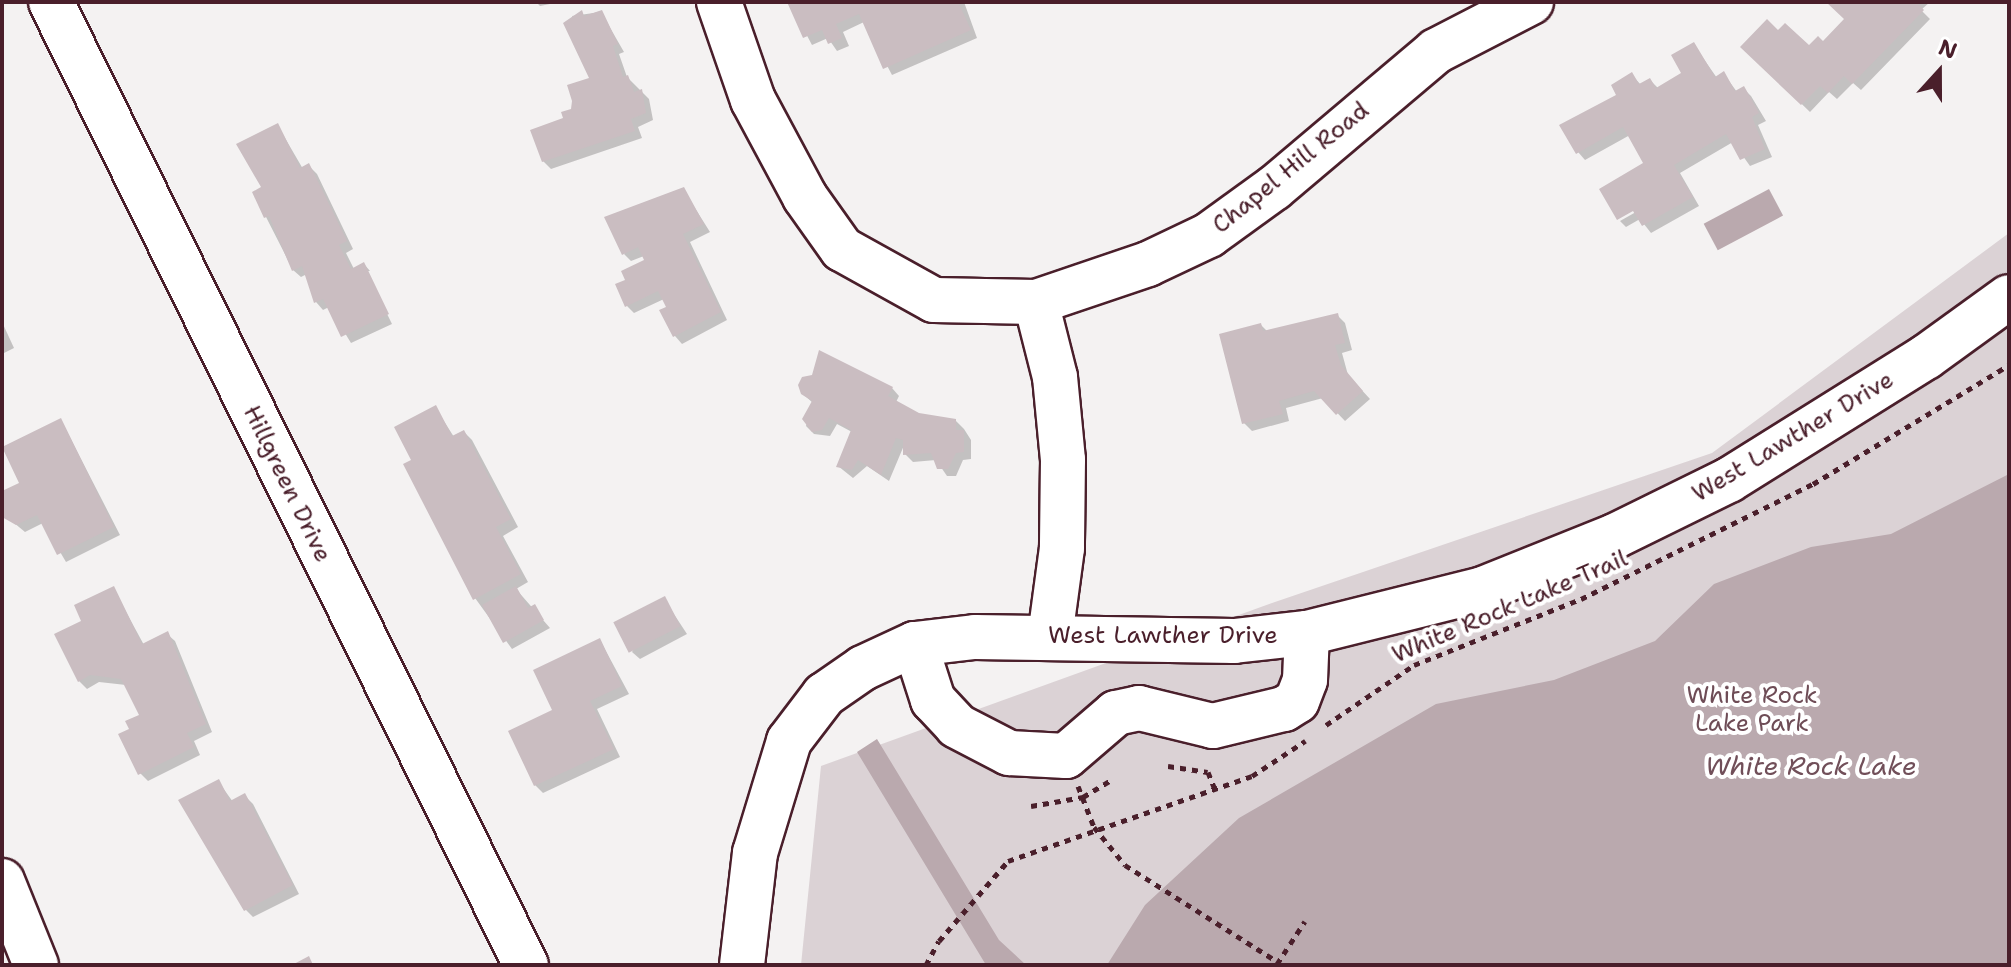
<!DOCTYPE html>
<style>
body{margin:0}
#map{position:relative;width:2011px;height:967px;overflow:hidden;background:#f4f2f2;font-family:"Shantell Sans",sans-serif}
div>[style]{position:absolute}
.green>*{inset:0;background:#dbd2d5}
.water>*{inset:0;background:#baa9ae;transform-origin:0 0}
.shadow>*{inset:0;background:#0003}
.building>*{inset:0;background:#cabdc1;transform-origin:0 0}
.path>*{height:5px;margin-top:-2.5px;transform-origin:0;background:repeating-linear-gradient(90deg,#4a1f2b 0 6px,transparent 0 12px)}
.roads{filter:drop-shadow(2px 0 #4a1f2b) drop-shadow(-2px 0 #4a1f2b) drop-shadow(0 2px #4a1f2b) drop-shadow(0 -2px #4a1f2b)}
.minor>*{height:44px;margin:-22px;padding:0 22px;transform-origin:22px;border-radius:22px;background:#fff}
span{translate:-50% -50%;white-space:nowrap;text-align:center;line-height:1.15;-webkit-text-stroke:8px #fff;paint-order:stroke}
.street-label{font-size:24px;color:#4a1f2b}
.park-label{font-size:24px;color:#6e4c56}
.water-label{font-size:26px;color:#714f59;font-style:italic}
.frame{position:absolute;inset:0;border:4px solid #4a1f2b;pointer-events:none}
.north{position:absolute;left:1899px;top:32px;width:80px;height:80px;-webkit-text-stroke:6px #fff;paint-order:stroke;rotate:21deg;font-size:22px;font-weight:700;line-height:32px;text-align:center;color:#4a1f2b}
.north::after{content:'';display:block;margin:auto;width:28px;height:36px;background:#4a1f2b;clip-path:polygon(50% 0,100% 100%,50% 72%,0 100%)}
</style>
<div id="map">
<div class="green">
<div style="clip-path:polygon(2009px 233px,2009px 965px,801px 965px,821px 766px,1272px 603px,1712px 453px)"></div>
</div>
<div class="water">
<div style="left:1769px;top:189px;width:30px;height:74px;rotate:62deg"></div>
<div style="clip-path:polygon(2009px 474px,2009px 965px,1107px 965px,1145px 905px,1239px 818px,1436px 704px,1554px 680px,1655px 641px,1714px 584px,1811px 547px,1891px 534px)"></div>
<div style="clip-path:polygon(877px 739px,999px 940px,1026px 965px,986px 965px,857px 752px)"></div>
</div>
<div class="shadow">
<div style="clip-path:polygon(536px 2px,560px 2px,540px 6px)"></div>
<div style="clip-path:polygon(789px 2px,964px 2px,977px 38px,892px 75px,864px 22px,843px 32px,849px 46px,837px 51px,828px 38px,812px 45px)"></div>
<div style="clip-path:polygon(1828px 2px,1930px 2px,1921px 10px,1930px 19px,1861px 90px,1853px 83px,1837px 99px,1829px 92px,1810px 112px,1743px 47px,1778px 33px,1809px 48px,1823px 43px,1847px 20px)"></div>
<div style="clip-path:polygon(601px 12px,624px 52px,619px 54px,627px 77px,649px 99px,653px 120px,638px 127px,642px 138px,551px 169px,543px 161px,591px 79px,565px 24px,574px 21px,572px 16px)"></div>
<div style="clip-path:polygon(1694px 45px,1717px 78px,1724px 74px,1737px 92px,1744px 89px,1751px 96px,1766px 121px,1758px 125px,1772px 157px,1750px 166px,1733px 142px,1680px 173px,1699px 206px,1651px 233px,1640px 219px,1626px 227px,1620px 221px,1643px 208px,1646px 164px,1630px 135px,1585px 160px,1578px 152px,1632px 75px,1641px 85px,1650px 80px,1659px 89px,1684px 74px)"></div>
<div style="clip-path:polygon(278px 126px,303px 169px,309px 166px,317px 174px,353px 249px,346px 253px,354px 269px,364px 264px,370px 271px,366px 271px,392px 324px,351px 343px,329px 307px,323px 310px,316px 302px,307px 274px,301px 277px,293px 270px,266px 217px,264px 188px)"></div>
<div style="clip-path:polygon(683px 189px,710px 232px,690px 242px,727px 320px,682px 344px,675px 336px,664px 299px,634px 313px,627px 306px,627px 281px,646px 261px,644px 256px,631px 261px,624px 254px)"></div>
<div style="clip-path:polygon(1337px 315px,1345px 323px,1352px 350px,1342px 353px,1348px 375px,1370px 399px,1345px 421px,1323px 398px,1286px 408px,1289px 421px,1252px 431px,1244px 423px,1261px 325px,1268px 332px)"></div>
<div style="clip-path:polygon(2px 322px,14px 348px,2px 354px)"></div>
<div style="clip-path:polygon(892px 388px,899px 396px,896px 402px,918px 415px,956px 421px,964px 429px,971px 440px,971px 459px,963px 460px,956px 476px,947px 476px,936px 460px,913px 462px,905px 454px,905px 443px,889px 481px,867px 466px,853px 478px,838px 466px,852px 432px,837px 424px,830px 436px,814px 434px,806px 426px,813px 403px,803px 394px)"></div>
<div style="clip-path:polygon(435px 407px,454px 437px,464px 432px,472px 440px,518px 527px,503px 536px,528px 582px,516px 589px,550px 628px,512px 649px,475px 598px,413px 461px)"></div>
<div style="clip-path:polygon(61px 420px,120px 535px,66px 562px,43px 523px,25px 532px,2px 513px)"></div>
<div style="clip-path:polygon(113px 588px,144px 645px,167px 634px,175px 641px,212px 732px,194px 741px,200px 755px,148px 781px,140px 773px,131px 730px,141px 715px,126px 685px,99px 682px,87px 689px,79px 681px,84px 622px)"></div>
<div style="clip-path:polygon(664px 599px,687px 634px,640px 659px,632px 652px)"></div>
<div style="clip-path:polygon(600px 640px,629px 694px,597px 709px,620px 757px,543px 793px,535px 785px,555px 711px)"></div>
<div style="clip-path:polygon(218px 781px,233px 802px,245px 796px,253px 804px,299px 894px,253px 917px,246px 910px)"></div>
</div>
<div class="building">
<div style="clip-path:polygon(787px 2px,958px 2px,971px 30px,883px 69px,859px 14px,836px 24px,842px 38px,828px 44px,822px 30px,803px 38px)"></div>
<div style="clip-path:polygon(1826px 2px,1916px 2px,1924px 10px,1852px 84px,1844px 76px,1828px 93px,1820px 86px,1801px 105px,1740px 47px,1767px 19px,1778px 30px,1785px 23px,1809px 45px,1818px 36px,1823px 41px,1844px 19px)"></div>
<div style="clip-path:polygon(582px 10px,584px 16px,602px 10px,618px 44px,613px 46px,623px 77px,628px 75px,634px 92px,642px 89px,646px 113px,631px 119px,635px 131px,542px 162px,530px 130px,563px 118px,561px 112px,571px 109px,572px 101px,567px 85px,589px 78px,563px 23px)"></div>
<div style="clip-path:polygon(1694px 42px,1715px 77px,1724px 71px,1735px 91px,1744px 86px,1759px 113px,1752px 117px,1765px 149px,1740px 160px,1726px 134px,1674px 165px,1693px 197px,1642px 226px,1633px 211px,1617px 220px,1599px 189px,1643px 163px,1623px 127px,1576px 154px,1559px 125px,1616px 95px,1611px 85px,1632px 72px,1639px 84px,1650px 78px,1656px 88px,1681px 73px,1671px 55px)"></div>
<div style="clip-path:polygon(278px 123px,300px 168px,309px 163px,347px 241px,339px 245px,351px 269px,364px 262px,389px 314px,341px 337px,323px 299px,314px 303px,302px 266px,292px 271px,269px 216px,264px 218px,252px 192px,261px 187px,236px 144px)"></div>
<div style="clip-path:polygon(684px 187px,704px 224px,683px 234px,721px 312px,673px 337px,659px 310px,666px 307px,658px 291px,625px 307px,615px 284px,625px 280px,621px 271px,644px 260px,638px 247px,622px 255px,604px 217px)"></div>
<div style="clip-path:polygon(1338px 313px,1345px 343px,1335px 345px,1341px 365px,1363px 391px,1336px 415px,1314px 391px,1279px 401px,1283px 414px,1242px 424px,1219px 334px,1261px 323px,1263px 331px)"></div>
<div style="clip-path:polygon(819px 350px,893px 387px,888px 396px,919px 413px,956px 419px,956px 430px,964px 430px,964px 452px,956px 453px,948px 469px,937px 469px,931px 453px,903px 455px,903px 440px,896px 438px,881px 475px,858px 460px,852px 470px,836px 467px,851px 430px,829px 418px,822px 430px,812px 432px,802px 419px,812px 401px,801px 394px,798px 385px,802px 377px,812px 375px)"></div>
<div style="clip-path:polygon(436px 405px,452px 436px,464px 430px,511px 519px,496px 527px,521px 574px,473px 600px,403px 464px,411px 460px,394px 427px)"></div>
<div style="clip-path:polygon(61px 418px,114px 527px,57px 555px,37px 515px,16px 525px,2px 517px,2px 491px,19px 483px,2px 447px)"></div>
<div style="clip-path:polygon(114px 586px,142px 644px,168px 631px,206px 724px,187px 733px,194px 747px,138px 775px,118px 734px,129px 729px,125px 721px,139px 715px,121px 679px,90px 675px,78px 682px,54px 634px,81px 621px,74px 605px)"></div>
<div style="clip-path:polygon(516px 586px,528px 608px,535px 604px,544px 620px,503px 643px,482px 605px)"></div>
<div style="left:665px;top:596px;width:34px;height:58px;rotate:63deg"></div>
<div style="clip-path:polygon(600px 638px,622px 686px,590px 701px,614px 749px,534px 786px,508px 731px,552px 710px,533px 670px)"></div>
<div style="clip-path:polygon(219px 779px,230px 801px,245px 793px,293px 885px,244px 911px,178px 800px)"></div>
<div style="clip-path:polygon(309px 956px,313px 965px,292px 965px)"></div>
</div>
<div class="path">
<div style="left:1326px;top:725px;width:107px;rotate:-34.3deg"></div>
<div style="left:1414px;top:665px;width:180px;rotate:-21.6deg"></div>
<div style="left:1581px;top:599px;width:259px;rotate:-26.4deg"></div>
<div style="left:1813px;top:484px;width:229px;rotate:-31.3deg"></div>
<div style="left:1168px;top:766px;width:40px;rotate:8.5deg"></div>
<div style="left:1208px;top:772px;width:18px;rotate:68deg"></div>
<div style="left:1078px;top:786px;width:44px;rotate:68.7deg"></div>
<div style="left:1094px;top:827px;width:49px;rotate:50.8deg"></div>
<div style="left:1125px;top:865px;width:181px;rotate:32.4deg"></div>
<div style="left:1031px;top:806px;width:53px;rotate:-9.8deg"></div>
<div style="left:1083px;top:797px;width:35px;rotate:-31deg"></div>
<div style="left:1277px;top:964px;width:51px;rotate:-56.9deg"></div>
<div style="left:926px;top:965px;width:27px;rotate:-62deg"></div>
<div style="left:939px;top:941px;width:106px;rotate:-49.2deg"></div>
<div style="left:1008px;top:861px;width:258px;rotate:-19.2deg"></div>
<div style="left:1252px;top:776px;width:64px;rotate:-33.4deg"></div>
</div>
<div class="roads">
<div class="minor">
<div style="left:51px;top:2px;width:1074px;rotate:63.75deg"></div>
<div style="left:719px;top:2px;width:104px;rotate:70.9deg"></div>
<div style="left:753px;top:100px;width:110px;rotate:61.8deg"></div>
<div style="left:805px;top:197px;width:64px;rotate:54.6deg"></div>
<div style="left:842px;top:249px;width:105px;rotate:29deg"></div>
<div style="left:934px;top:300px;width:102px;rotate:1.1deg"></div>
<div style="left:1036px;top:302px;width:118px;rotate:-18.7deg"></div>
<div style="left:1148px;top:264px;width:68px;rotate:-25.4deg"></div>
<div style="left:1209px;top:235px;width:80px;rotate:-35.9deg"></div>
<div style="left:1274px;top:188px;width:212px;rotate:-40.2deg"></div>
<div style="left:1436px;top:51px;width:107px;rotate:-27.3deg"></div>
<div style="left:1036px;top:302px;width:77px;rotate:75.8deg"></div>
<div style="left:1055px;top:377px;width:83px;rotate:84.5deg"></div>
<div style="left:1063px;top:460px;width:88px;rotate:90.7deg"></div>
<div style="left:1062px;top:548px;width:90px;rotate:97.7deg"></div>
<div style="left:915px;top:644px;width:59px;rotate:72.2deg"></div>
<div style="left:933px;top:700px;width:35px;rotate:47deg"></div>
<div style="left:957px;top:726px;width:59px;rotate:27.4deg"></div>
<div style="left:1009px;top:753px;width:57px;rotate:3deg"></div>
<div style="left:1066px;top:756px;width:66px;rotate:-40.7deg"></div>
<div style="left:1116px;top:713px;width:24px;rotate:-12deg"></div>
<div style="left:1139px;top:708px;width:76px;rotate:13.7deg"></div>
<div style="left:1213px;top:726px;width:73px;rotate:-13.5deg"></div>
<div style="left:1284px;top:709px;width:15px;rotate:-32deg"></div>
<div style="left:1297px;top:701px;width:22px;rotate:-69deg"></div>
<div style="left:1305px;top:680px;width:47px;rotate:-87.6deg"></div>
<div style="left:2px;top:881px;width:91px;rotate:68deg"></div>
<div style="left:742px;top:965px;width:113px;rotate:-83.4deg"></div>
<div style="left:755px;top:853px;width:117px;rotate:-73.1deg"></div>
<div style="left:789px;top:741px;width:58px;rotate:-52.7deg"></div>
<div style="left:824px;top:695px;width:47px;rotate:-34.7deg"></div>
<div style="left:863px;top:668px;width:57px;rotate:-24.8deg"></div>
<div style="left:915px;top:644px;width:60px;rotate:-6.7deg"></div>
<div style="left:975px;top:637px;width:259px;rotate:0.9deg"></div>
<div style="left:1234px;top:641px;width:73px;rotate:-6.3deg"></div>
<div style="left:1307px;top:633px;width:181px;rotate:-14deg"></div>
<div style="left:1483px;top:589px;width:142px;rotate:-21.9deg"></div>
<div style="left:1615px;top:536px;width:127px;rotate:-26.2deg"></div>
<div style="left:1729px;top:480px;width:232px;rotate:-32deg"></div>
<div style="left:1926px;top:357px;width:102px;rotate:-35.9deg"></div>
</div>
</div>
<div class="street-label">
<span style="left:1291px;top:168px;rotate:-39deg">Chapel Hill Road</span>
<span style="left:1793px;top:437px;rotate:-31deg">West Lawther Drive</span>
<span style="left:287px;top:484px;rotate:64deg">Hillgreen Drive</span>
<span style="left:1510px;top:607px;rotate:-23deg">White Rock Lake Trail</span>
<span style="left:1163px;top:636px">West Lawther Drive</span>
</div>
<div class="park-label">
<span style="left:1752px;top:710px">White Rock<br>Lake Park</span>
</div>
<div class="water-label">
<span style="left:1811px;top:766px">White Rock Lake</span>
</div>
<div class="frame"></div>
<div class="north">N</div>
</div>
